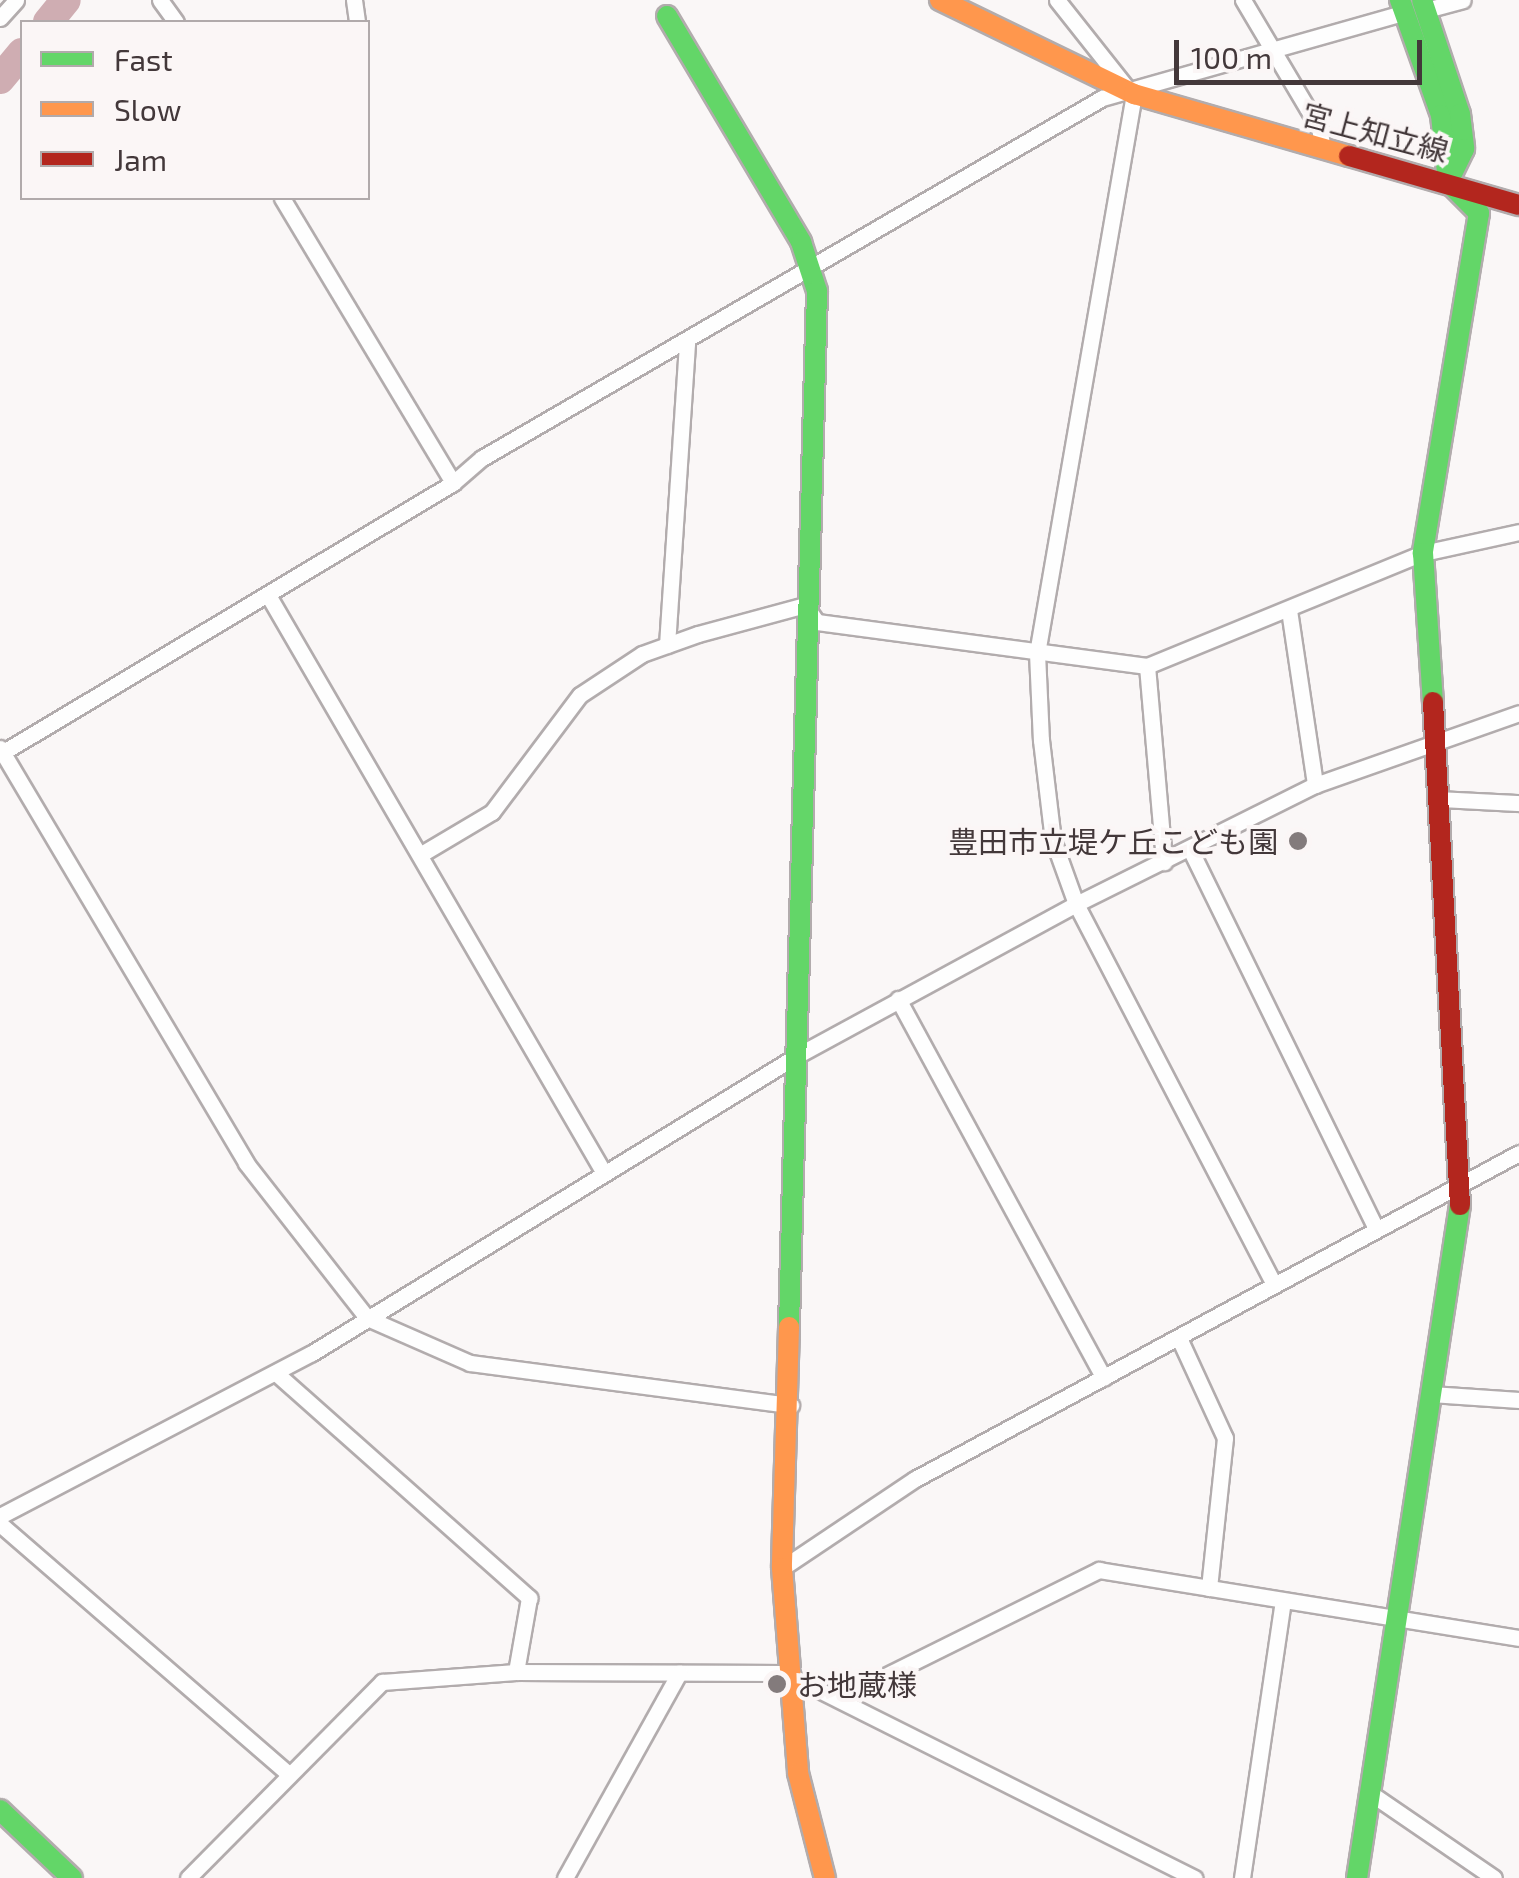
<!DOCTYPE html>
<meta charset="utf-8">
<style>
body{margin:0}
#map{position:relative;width:1519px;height:1878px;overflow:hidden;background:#faf7f7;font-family:"Exo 2","Noto Sans JP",sans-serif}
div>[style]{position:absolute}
.river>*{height:30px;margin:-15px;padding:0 15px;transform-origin:15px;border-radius:15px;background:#cfadb2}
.roads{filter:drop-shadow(2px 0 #b2acad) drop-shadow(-2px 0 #b2acad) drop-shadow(0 2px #b2acad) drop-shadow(0 -2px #b2acad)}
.street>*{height:15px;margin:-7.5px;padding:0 7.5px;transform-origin:7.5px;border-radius:7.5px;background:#fefefe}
.fast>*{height:20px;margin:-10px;padding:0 10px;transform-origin:10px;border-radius:10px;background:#63d668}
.slow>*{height:20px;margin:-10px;padding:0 10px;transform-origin:10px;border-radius:10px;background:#ff974d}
.jam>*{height:20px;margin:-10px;padding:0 10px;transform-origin:10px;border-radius:10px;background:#b3261e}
.dots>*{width:28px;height:28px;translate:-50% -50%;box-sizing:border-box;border:5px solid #fbf6f6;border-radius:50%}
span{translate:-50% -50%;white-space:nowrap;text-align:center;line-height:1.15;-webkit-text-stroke:8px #fbf6f6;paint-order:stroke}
.street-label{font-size:30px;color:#43383a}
.poi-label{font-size:30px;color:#43383a}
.right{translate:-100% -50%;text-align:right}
.left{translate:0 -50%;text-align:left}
.legend{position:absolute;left:20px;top:20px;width:350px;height:180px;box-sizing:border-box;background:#fbf6f6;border:2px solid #b1aaab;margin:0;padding:12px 18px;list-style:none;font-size:30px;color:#43383a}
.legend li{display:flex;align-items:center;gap:20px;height:50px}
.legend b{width:50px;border:2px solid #b1aaab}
.scale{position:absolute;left:1174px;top:40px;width:248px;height:45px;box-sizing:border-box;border:5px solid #43383a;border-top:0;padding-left:12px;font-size:30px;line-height:35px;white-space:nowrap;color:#43383a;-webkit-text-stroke:8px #fbf6f6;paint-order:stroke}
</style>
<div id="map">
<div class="river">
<div style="left:48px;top:22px;width:28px;rotate:-51deg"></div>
<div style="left:0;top:79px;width:34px;rotate:-50deg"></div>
</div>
<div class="roads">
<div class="street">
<div style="left:160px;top:0;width:27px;rotate:54deg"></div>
<div style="left:354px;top:0;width:22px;rotate:82deg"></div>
<div style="left:1057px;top:0;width:111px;rotate:51.6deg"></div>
<div style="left:1243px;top:0;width:149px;rotate:59.3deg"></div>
<div style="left:1319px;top:128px;width:21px;rotate:79deg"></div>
<div style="left:1426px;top:10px;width:38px;rotate:-15deg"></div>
<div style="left:0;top:18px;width:24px;rotate:-48deg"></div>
<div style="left:1134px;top:94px;width:567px;rotate:99.84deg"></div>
<div style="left:1037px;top:653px;width:87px;rotate:87.4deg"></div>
<div style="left:1041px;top:740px;width:101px;rotate:83.2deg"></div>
<div style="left:1053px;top:840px;width:68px;rotate:70.2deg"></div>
<div style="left:1076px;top:904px;width:427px;rotate:62.5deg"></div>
<div style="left:282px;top:198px;width:332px;rotate:59deg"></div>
<div style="left:268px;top:595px;width:669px;rotate:59.83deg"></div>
<div style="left:1289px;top:610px;width:177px;rotate:81.5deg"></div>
<div style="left:667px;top:645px;width:303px;rotate:-86.2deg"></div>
<div style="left:1147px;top:666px;width:197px;rotate:85deg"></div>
<div style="left:0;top:748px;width:482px;rotate:59.3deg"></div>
<div style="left:246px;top:1163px;width:197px;rotate:52deg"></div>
<div style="left:367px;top:1318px;width:112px;rotate:23.6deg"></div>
<div style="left:470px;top:1363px;width:324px;rotate:7.5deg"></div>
<div style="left:0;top:754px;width:528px;rotate:-30.89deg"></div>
<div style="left:453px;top:483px;width:38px;rotate:-41deg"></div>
<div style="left:482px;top:458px;width:717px;rotate:-30.14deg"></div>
<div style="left:1102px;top:98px;width:315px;rotate:-15.8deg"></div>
<div style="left:1439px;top:799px;width:80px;rotate:2.9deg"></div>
<div style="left:1190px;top:849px;width:421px;rotate:63.9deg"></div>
<div style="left:423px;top:853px;width:80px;rotate:-30.7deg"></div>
<div style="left:492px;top:812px;width:146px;rotate:-53.1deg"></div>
<div style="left:580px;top:695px;width:74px;rotate:-33.5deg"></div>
<div style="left:642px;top:654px;width:59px;rotate:-19.7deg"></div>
<div style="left:698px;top:634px;width:111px;rotate:-15.2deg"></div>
<div style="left:805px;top:605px;width:21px;rotate:55deg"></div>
<div style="left:817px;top:622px;width:333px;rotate:7.6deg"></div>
<div style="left:1147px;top:666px;width:298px;rotate:-22.3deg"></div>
<div style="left:1423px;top:553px;width:98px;rotate:-12.3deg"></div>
<div style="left:898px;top:999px;width:431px;rotate:61.5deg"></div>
<div style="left:1179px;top:1338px;width:110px;rotate:65.3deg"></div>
<div style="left:1225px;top:1438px;width:151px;rotate:96.1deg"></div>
<div style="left:276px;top:1373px;width:339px;rotate:41.6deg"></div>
<div style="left:529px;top:1598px;width:75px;rotate:100deg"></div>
<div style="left:1431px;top:1394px;width:88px;rotate:3.9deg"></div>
<div style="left:0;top:1516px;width:352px;rotate:-27.6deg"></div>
<div style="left:312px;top:1353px;width:570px;rotate:-31.52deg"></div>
<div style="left:798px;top:1055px;width:316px;rotate:-28.5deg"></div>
<div style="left:1076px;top:904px;width:267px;rotate:-26.5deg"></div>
<div style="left:1315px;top:785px;width:216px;rotate:-19.4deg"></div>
<div style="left:0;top:1524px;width:382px;rotate:40.9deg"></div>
<div style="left:782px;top:1568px;width:160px;rotate:-33.8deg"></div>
<div style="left:915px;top:1479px;width:686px;rotate:-28.36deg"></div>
<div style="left:843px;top:1697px;width:286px;rotate:-26.4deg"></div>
<div style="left:1099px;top:1570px;width:425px;rotate:9.2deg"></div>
<div style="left:1370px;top:1793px;width:150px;rotate:34.4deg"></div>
<div style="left:188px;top:1878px;width:276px;rotate:-45.3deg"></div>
<div style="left:382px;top:1682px;width:134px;rotate:-4.3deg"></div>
<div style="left:516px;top:1672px;width:269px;rotate:0.2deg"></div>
<div style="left:785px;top:1673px;width:458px;rotate:26.6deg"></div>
<div style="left:565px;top:1878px;width:235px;rotate:-60.9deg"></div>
<div style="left:1242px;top:1878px;width:280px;rotate:-81.6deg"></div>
</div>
<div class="fast">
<div style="left:1400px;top:0;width:122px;rotate:70.4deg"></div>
<div style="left:1441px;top:115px;width:67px;rotate:84deg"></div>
<div style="left:1448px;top:182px;width:44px;rotate:45deg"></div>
<div style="left:1479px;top:213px;width:345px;rotate:99.4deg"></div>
<div style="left:1423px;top:553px;width:149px;rotate:86.2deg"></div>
<div style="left:1422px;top:0;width:120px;rotate:71.6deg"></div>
<div style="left:1460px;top:114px;width:35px;rotate:83deg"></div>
<div style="left:1464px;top:149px;width:37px;rotate:116deg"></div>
<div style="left:667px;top:16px;width:263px;rotate:59.3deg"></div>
<div style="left:801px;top:242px;width:52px;rotate:71.9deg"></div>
<div style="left:817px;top:291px;width:1036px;rotate:91.55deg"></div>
<div style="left:0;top:1810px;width:99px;rotate:43.4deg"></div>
<div style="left:1357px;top:1878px;width:681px;rotate:-81.3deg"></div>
</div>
<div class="slow">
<div style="left:940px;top:0;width:216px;rotate:25.9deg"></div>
<div style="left:1134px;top:94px;width:224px;rotate:16.1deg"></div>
<div style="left:789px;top:1327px;width:241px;rotate:91.7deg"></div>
<div style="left:782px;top:1568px;width:206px;rotate:85.5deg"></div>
<div style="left:798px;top:1773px;width:108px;rotate:75.6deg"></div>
</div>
<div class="jam">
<div style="left:1349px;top:156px;width:177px;rotate:16.1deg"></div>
<div style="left:1433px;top:702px;width:504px;rotate:86.93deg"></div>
</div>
</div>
<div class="dots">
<div style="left:1298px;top:841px;background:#837b7c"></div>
<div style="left:777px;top:1684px;background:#837b7c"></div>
</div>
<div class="street-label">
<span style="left:1375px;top:132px;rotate:15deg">宮上知立線</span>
</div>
<div class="poi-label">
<span class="right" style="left:1278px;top:841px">豊田市立堤ケ丘こども園</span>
<span class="left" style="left:797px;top:1684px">お地蔵様</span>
</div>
<ul class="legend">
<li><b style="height:12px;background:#63d668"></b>Fast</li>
<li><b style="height:12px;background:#ff974d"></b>Slow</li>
<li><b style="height:12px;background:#b3261e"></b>Jam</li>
</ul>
<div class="scale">100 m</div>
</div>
